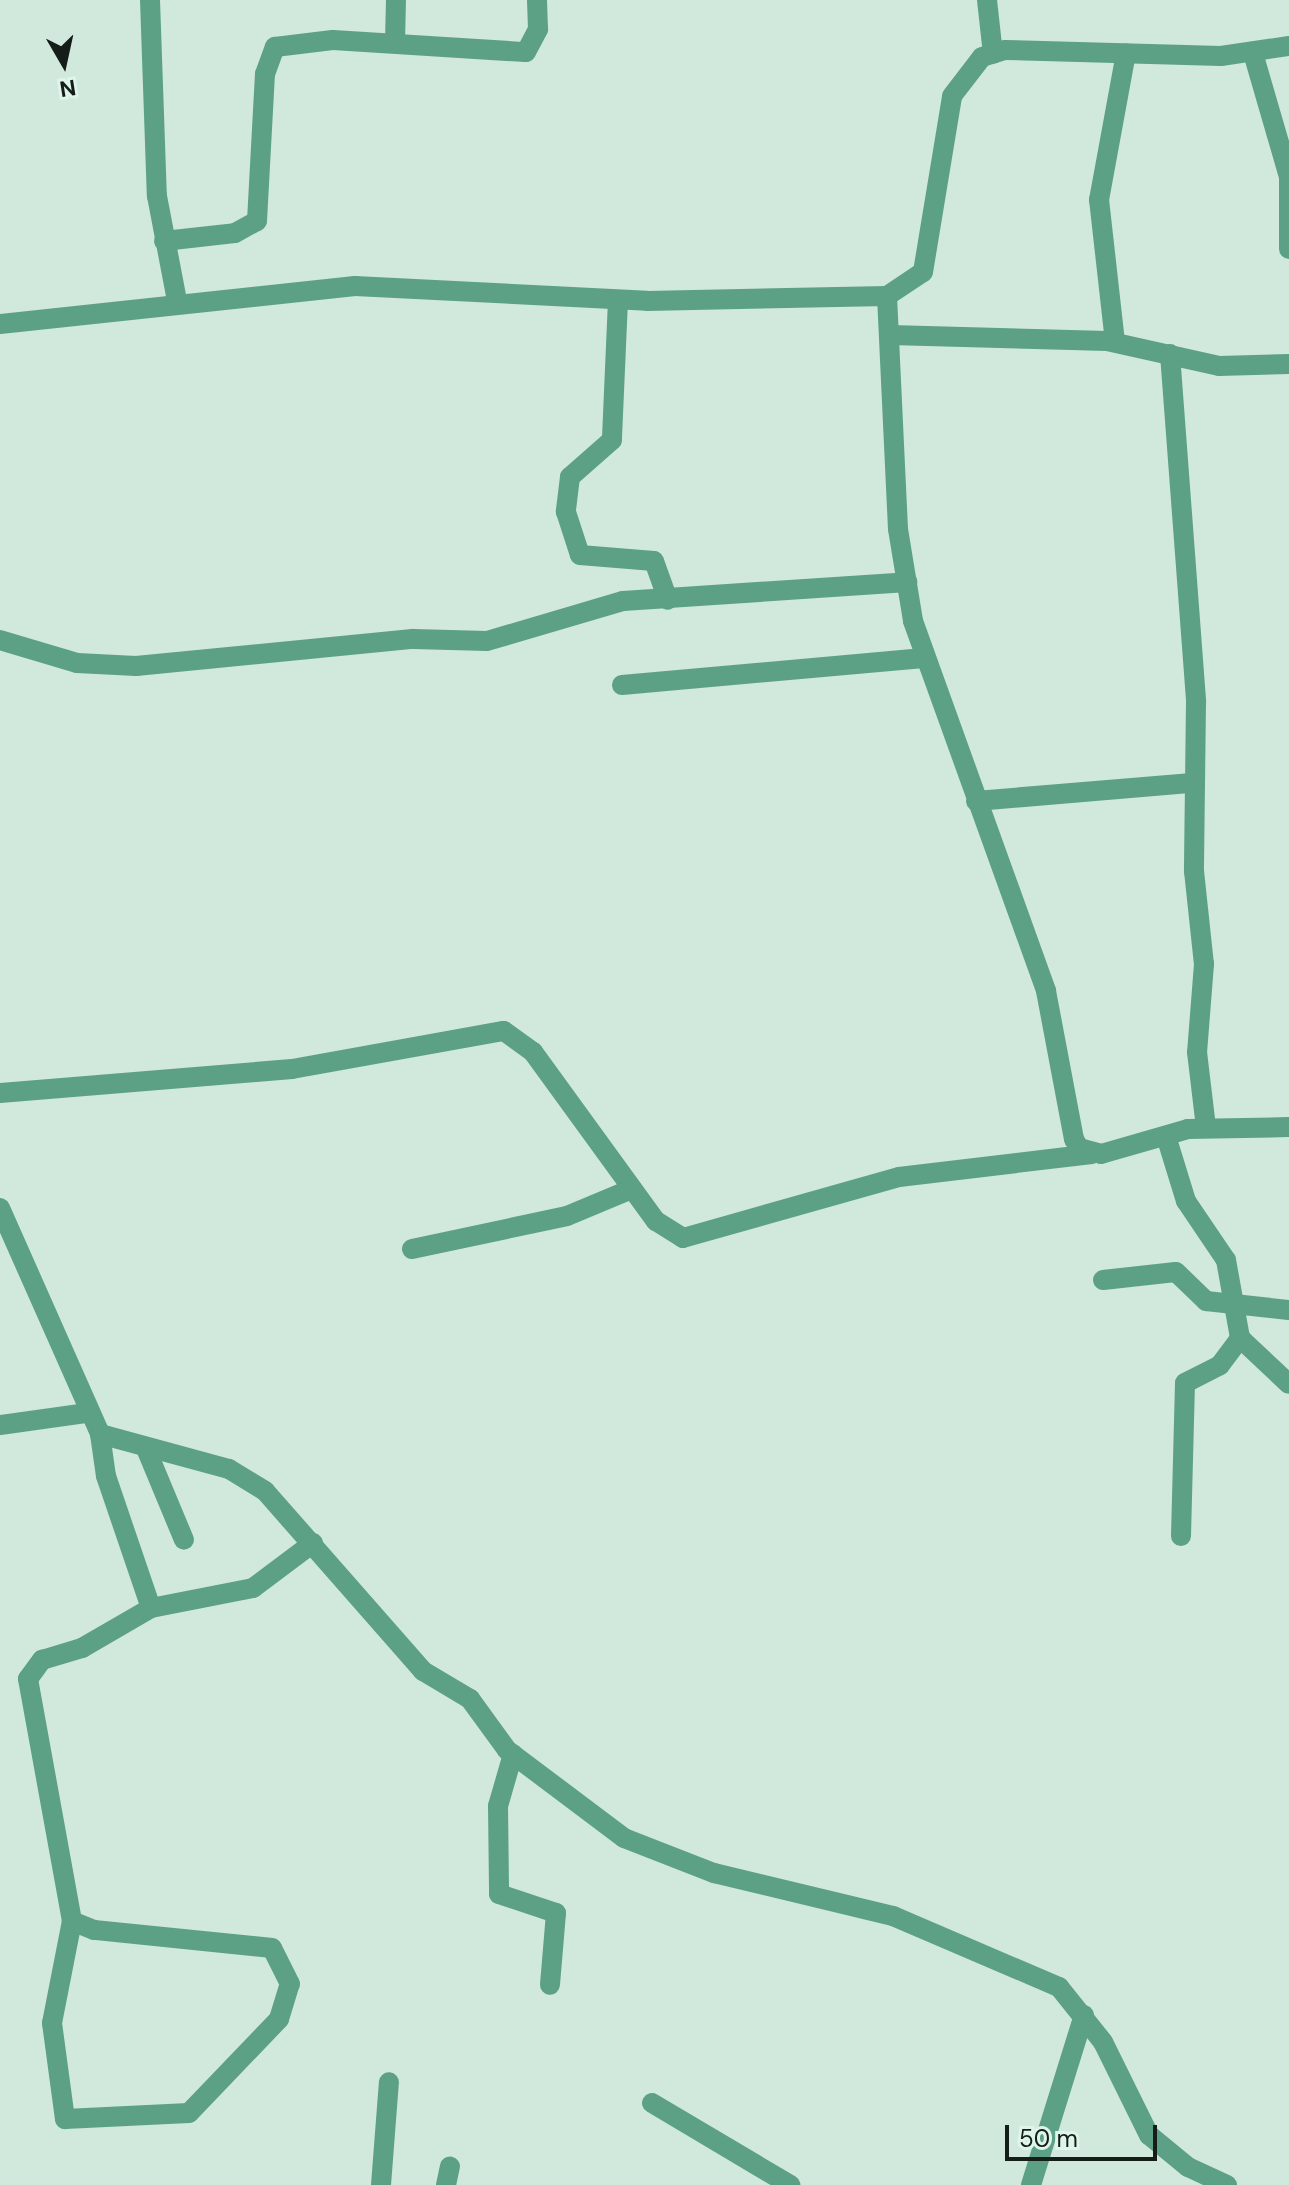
<!DOCTYPE html>
<style>
body{margin:0}
#map{position:relative;width:1289px;height:2185px;overflow:hidden;background:#d1e8dd;font-family:"DM Sans",sans-serif}
div>[style]{position:absolute}
.minor>*{height:20px;margin:-10px;padding:0 10px;transform-origin:10px;border-radius:10px;background:#5ca185}
span{translate:-50% -50%;white-space:nowrap;text-align:center;line-height:1.15;-webkit-text-stroke:8px #def5ea;paint-order:stroke}
.north{position:absolute;left:24px;top:24px;width:80px;height:80px;-webkit-text-stroke:6px #def5ea;paint-order:stroke;rotate:171deg;font-size:22px;font-weight:700;line-height:32px;text-align:center;color:#151d19}
.north::after{content:'';display:block;margin:auto;width:28px;height:36px;background:#151d19;clip-path:polygon(50% 0,100% 100%,50% 72%,0 100%)}
.scale{position:absolute;left:1005px;top:2125px;width:152px;height:36px;box-sizing:border-box;border:4px solid #151d19;border-top:0;padding-left:10px;font-size:24px;line-height:28px;white-space:nowrap;color:#151d19;-webkit-text-stroke:6px #def5ea;paint-order:stroke}
</style>
<div id="map">
<div class="minor">
<div style="left:150px;top:0;width:196px;rotate:88deg"></div>
<div style="left:157px;top:196px;width:107px;rotate:79.2deg"></div>
<div style="left:987px;top:0;width:54px;rotate:83.7deg"></div>
<div style="left:395px;top:43px;width:43px;rotate:-88.7deg"></div>
<div style="left:1253px;top:53px;width:129px;rotate:73.8deg"></div>
<div style="left:1289px;top:178px;width:71px;rotate:90deg"></div>
<div style="left:164px;top:241px;width:71px;rotate:-6.4deg"></div>
<div style="left:235px;top:233px;width:25px;rotate:-29deg"></div>
<div style="left:257px;top:221px;width:147px;rotate:-86.9deg"></div>
<div style="left:265px;top:74px;width:29px;rotate:-70deg"></div>
<div style="left:275px;top:47px;width:58px;rotate:-6.9deg"></div>
<div style="left:333px;top:40px;width:193px;rotate:3.6deg"></div>
<div style="left:526px;top:52px;width:26px;rotate:-62deg"></div>
<div style="left:538px;top:29px;width:29px;rotate:-92deg"></div>
<div style="left:887px;top:296px;width:233px;rotate:87.3deg"></div>
<div style="left:898px;top:529px;width:93px;rotate:80.7deg"></div>
<div style="left:913px;top:621px;width:393px;rotate:70.2deg"></div>
<div style="left:1046px;top:991px;width:151px;rotate:79.3deg"></div>
<div style="left:1074px;top:1139px;width:10px;rotate:61deg"></div>
<div style="left:1079px;top:1148px;width:23px;rotate:15deg"></div>
<div style="left:1101px;top:1154px;width:91px;rotate:-16deg"></div>
<div style="left:1188px;top:1129px;width:101px;rotate:-1.1deg"></div>
<div style="left:618px;top:300px;width:140px;rotate:92.5deg"></div>
<div style="left:612px;top:440px;width:56px;rotate:138.6deg"></div>
<div style="left:570px;top:477px;width:35px;rotate:97deg"></div>
<div style="left:566px;top:512px;width:45px;rotate:72deg"></div>
<div style="left:580px;top:555px;width:74px;rotate:4.6deg"></div>
<div style="left:654px;top:561px;width:41px;rotate:70.3deg"></div>
<div style="left:0;top:324px;width:357px;rotate:-6.1deg"></div>
<div style="left:355px;top:286px;width:292px;rotate:2.9deg"></div>
<div style="left:647px;top:301px;width:240px;rotate:-1.2deg"></div>
<div style="left:887px;top:296px;width:43px;rotate:-33.7deg"></div>
<div style="left:923px;top:272px;width:178px;rotate:-80.6deg"></div>
<div style="left:952px;top:96px;width:49px;rotate:-52.4deg"></div>
<div style="left:982px;top:57px;width:24px;rotate:-17deg"></div>
<div style="left:1005px;top:50px;width:216px;rotate:1.6deg"></div>
<div style="left:1221px;top:56px;width:69px;rotate:-8.4deg"></div>
<div style="left:890px;top:335px;width:217px;rotate:1.6deg"></div>
<div style="left:1107px;top:341px;width:115px;rotate:12.6deg"></div>
<div style="left:1219px;top:366px;width:70px;rotate:-1.6deg"></div>
<div style="left:1115px;top:342px;width:143px;rotate:-96.4deg"></div>
<div style="left:1099px;top:200px;width:149px;rotate:-79.6deg"></div>
<div style="left:1170px;top:354px;width:349px;rotate:85.7deg"></div>
<div style="left:1196px;top:702px;width:169px;rotate:90.7deg"></div>
<div style="left:1194px;top:871px;width:94px;rotate:83.9deg"></div>
<div style="left:1204px;top:964px;width:88px;rotate:94.5deg"></div>
<div style="left:1197px;top:1052px;width:76px;rotate:83.2deg"></div>
<div style="left:0;top:640px;width:80px;rotate:16.6deg"></div>
<div style="left:77px;top:663px;width:59px;rotate:2.9deg"></div>
<div style="left:136px;top:666px;width:278px;rotate:-5.6deg"></div>
<div style="left:413px;top:639px;width:74px;rotate:1.5deg"></div>
<div style="left:487px;top:641px;width:142px;rotate:-16.4deg"></div>
<div style="left:623px;top:601px;width:285px;rotate:-3.8deg"></div>
<div style="left:622px;top:685px;width:303px;rotate:-5.1deg"></div>
<div style="left:976px;top:801px;width:217px;rotate:-4.8deg"></div>
<div style="left:0;top:1093px;width:293px;rotate:-4.7deg"></div>
<div style="left:292px;top:1069px;width:215px;rotate:-10.2deg"></div>
<div style="left:504px;top:1031px;width:36px;rotate:36deg"></div>
<div style="left:533px;top:1052px;width:209px;rotate:54deg"></div>
<div style="left:656px;top:1221px;width:32px;rotate:32deg"></div>
<div style="left:683px;top:1238px;width:224px;rotate:-15.8deg"></div>
<div style="left:899px;top:1177px;width:194px;rotate:-6.8deg"></div>
<div style="left:1166px;top:1136px;width:68px;rotate:72.9deg"></div>
<div style="left:1186px;top:1201px;width:71px;rotate:55.9deg"></div>
<div style="left:1226px;top:1260px;width:79px;rotate:79.8deg"></div>
<div style="left:1240px;top:1338px;width:67px;rotate:43.2deg"></div>
<div style="left:0;top:1208px;width:247px;rotate:66.1deg"></div>
<div style="left:100px;top:1434px;width:134px;rotate:15.2deg"></div>
<div style="left:229px;top:1469px;width:42px;rotate:31.4deg"></div>
<div style="left:265px;top:1491px;width:240px;rotate:48.7deg"></div>
<div style="left:423px;top:1671px;width:55px;rotate:30.8deg"></div>
<div style="left:470px;top:1699px;width:63px;rotate:54deg"></div>
<div style="left:507px;top:1750px;width:146px;rotate:36.9deg"></div>
<div style="left:624px;top:1838px;width:97px;rotate:21.3deg"></div>
<div style="left:714px;top:1873px;width:184px;rotate:13.5deg"></div>
<div style="left:893px;top:1916px;width:181px;rotate:23.2deg"></div>
<div style="left:1059px;top:1987px;width:70px;rotate:51.3deg"></div>
<div style="left:1103px;top:2042px;width:104px;rotate:63.7deg"></div>
<div style="left:1149px;top:2135px;width:50px;rotate:39.4deg"></div>
<div style="left:1188px;top:2167px;width:43px;rotate:24.8deg"></div>
<div style="left:412px;top:1249px;width:158px;rotate:-12deg"></div>
<div style="left:567px;top:1216px;width:70px;rotate:-22.6deg"></div>
<div style="left:1103px;top:1280px;width:73px;rotate:-6.3deg"></div>
<div style="left:1176px;top:1272px;width:42px;rotate:44deg"></div>
<div style="left:1206px;top:1301px;width:83px;rotate:6.2deg"></div>
<div style="left:0;top:1425px;width:88px;rotate:-7.9deg"></div>
<div style="left:100px;top:1434px;width:42px;rotate:81.9deg"></div>
<div style="left:106px;top:1476px;width:139px;rotate:71.2deg"></div>
<div style="left:147px;top:1451px;width:96px;rotate:67.4deg"></div>
<div style="left:1181px;top:1536px;width:153px;rotate:-88.5deg"></div>
<div style="left:1185px;top:1383px;width:39px;rotate:-27deg"></div>
<div style="left:1220px;top:1365px;width:34px;rotate:-53deg"></div>
<div style="left:513px;top:1754px;width:54px;rotate:106.1deg"></div>
<div style="left:498px;top:1806px;width:88px;rotate:89.3deg"></div>
<div style="left:499px;top:1894px;width:60px;rotate:18.4deg"></div>
<div style="left:556px;top:1913px;width:72px;rotate:94.8deg"></div>
<div style="left:72px;top:1921px;width:104px;rotate:101.1deg"></div>
<div style="left:52px;top:2023px;width:97px;rotate:82.3deg"></div>
<div style="left:65px;top:2119px;width:124px;rotate:-2.8deg"></div>
<div style="left:189px;top:2113px;width:130px;rotate:-46.2deg"></div>
<div style="left:279px;top:2019px;width:37px;rotate:-73deg"></div>
<div style="left:290px;top:1984px;width:40px;rotate:-116.6deg"></div>
<div style="left:272px;top:1948px;width:179px;rotate:-174.2deg"></div>
<div style="left:94px;top:1930px;width:24px;rotate:-158deg"></div>
<div style="left:72px;top:1921px;width:246px;rotate:-100.3deg"></div>
<div style="left:28px;top:1679px;width:24px;rotate:-54deg"></div>
<div style="left:42px;top:1660px;width:42px;rotate:-16.7deg"></div>
<div style="left:82px;top:1648px;width:80px;rotate:-30.1deg"></div>
<div style="left:151px;top:1608px;width:104px;rotate:-11.1deg"></div>
<div style="left:253px;top:1588px;width:75px;rotate:-36.9deg"></div>
<div style="left:652px;top:2103px;width:161px;rotate:30.7deg"></div>
<div style="left:381px;top:2185px;width:103px;rotate:-85.6deg"></div>
<div style="left:446px;top:2185px;width:19px;rotate:-78deg"></div>
<div style="left:1031px;top:2185px;width:178px;rotate:-72.7deg"></div>
</div>
<div class="north">N</div>
<div class="scale">50 m</div>
</div>
